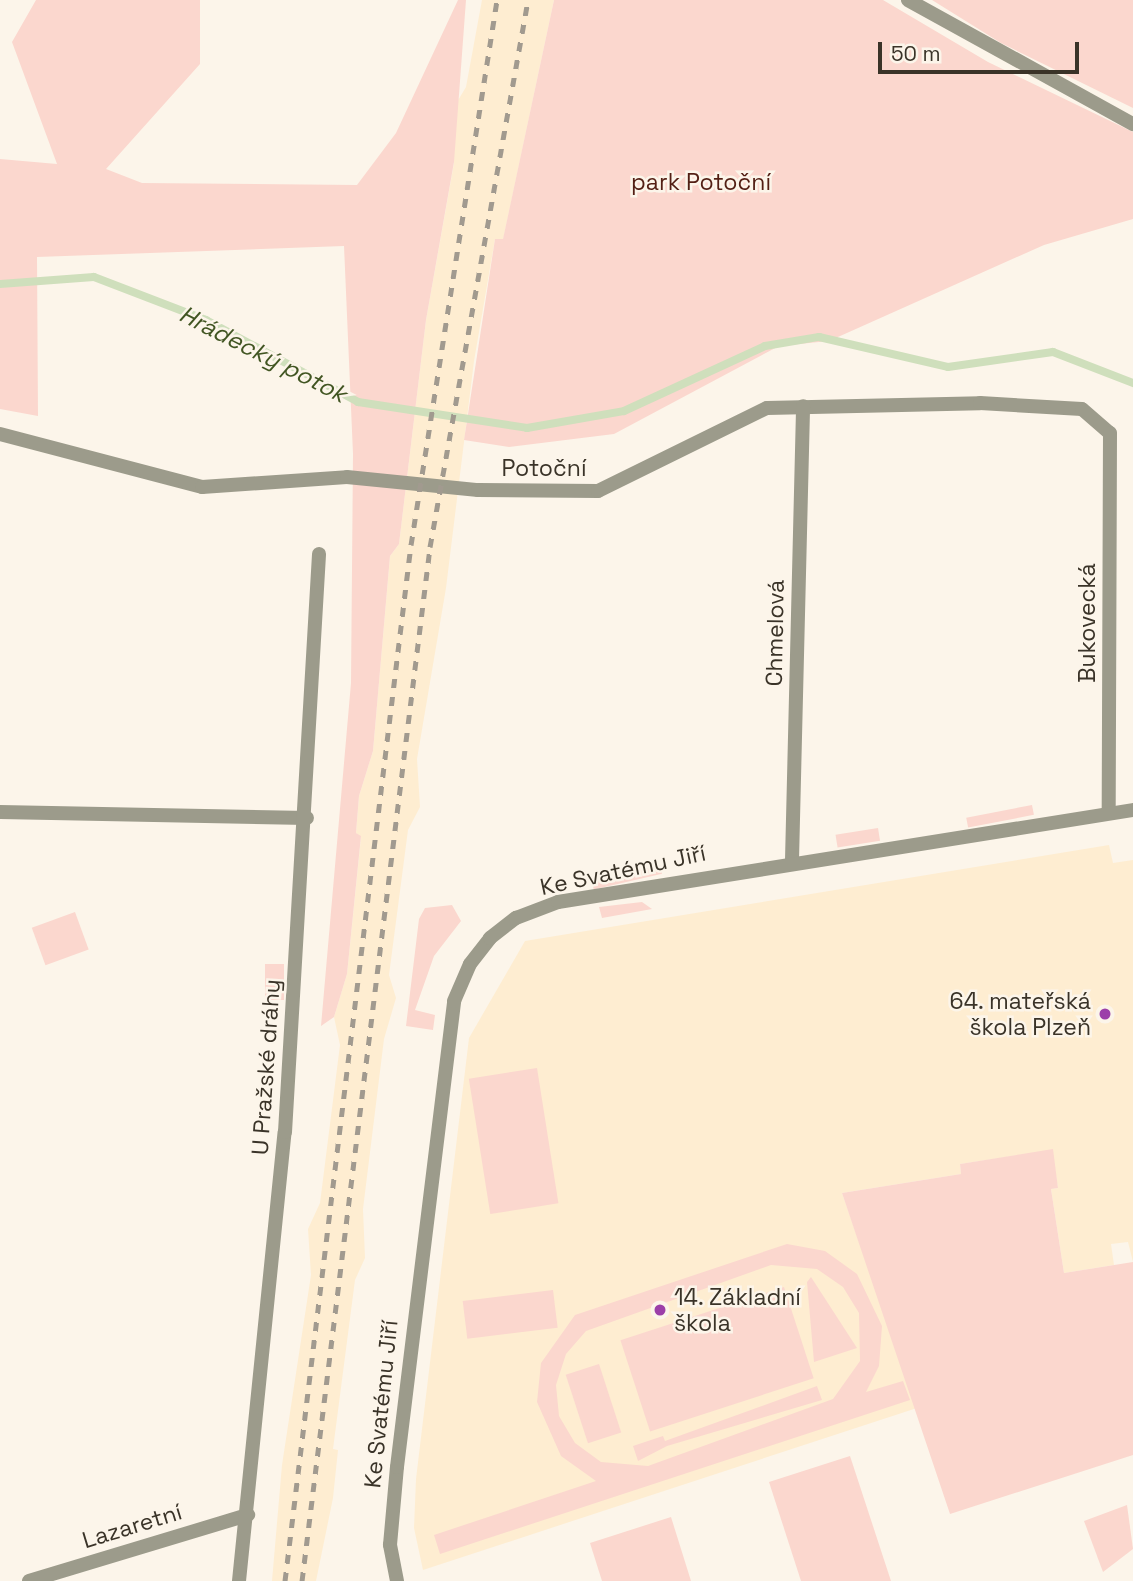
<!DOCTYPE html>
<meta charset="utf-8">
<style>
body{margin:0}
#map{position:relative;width:1133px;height:1581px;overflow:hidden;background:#fcf5ea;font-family:"Space Grotesk",sans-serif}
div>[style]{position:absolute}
.built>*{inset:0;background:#feedd1}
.green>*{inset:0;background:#fbd7ce;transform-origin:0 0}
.stream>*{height:8px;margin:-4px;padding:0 4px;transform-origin:4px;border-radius:4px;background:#cfdfbc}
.street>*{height:14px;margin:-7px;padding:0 7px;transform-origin:7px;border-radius:7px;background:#9c9b8b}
.rail>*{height:5px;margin-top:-2.5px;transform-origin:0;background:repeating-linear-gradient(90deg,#a19a8f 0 9px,transparent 0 18px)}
.dots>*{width:19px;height:19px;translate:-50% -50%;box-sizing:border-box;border:4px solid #fcf5ea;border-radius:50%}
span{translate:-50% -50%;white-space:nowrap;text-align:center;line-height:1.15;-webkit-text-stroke:5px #fcf5ea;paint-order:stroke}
.park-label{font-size:23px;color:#531f14}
.street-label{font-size:23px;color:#3a3328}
.poi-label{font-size:23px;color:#3a3328}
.right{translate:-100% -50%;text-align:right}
.left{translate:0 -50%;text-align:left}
.water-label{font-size:24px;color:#415522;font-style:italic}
.scale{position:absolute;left:878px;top:42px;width:201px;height:32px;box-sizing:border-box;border:4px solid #3a3328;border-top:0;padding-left:9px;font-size:21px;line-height:24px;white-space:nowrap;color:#3a3328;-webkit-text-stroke:5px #fcf5ea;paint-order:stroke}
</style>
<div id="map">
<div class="built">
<div style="clip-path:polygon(482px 0,554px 0,503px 240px,495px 239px,474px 361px,446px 588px,417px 759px,420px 807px,408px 830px,389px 975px,396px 998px,384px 1039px,363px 1209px,365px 1258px,355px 1280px,333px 1449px,338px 1450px,333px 1498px,316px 1581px,272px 1581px,282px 1465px,311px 1275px,308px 1229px,320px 1203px,340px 1045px,334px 1017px,347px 974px,361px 837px,356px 833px,359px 796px,373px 751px,390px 556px,399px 544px,426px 320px,454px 163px,454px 107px,466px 87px)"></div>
<div style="clip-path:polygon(1109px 845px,1113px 863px,1133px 860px,1133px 1262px,1128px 1242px,1111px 1244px,1114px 1265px,1064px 1273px,1051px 1189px,1058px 1188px,1052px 1150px,960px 1164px,961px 1174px,842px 1193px,917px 1408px,423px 1570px,414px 1528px,416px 1479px,469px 1038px,525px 941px)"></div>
</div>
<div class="green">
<div style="clip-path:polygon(36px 0,200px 0,200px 64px,106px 169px,142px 183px,357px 185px,396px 133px,458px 0,466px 0,454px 162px,426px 320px,399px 544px,390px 556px,373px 751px,359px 796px,356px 833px,361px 836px,347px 974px,334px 1017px,321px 1026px,351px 683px,353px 454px,344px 246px,37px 257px,38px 416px,0 409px,0 159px,57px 164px,12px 42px)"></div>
<div style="clip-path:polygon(554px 0,883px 0,988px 62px,1133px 132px,1133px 219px,1044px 245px,829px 341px,779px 346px,614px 434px,509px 447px,464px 440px,495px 239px,503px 239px)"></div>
<div style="clip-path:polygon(932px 0,1133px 0,1133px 108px,1001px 43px)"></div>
<div style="left:1032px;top:805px;width:10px;height:67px;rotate:79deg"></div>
<div style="left:878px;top:828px;width:13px;height:43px;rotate:81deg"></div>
<div style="left:660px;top:865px;width:9px;height:70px;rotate:77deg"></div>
<div style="clip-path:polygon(642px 902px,652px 909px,602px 918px,599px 907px)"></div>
<div style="clip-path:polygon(452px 905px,461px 921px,434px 956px,415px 1010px,435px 1015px,433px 1030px,406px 1026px,419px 919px,425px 908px)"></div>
<div style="left:75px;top:912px;width:40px;height:46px;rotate:70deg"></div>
<div style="left:265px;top:964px;width:19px;height:36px"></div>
<div style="left:537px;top:1068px;width:137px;height:69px;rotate:81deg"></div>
<div style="clip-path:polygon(1053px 1149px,1058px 1188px,1051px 1189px,1064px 1273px,1133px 1262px,1133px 1455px,950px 1514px,842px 1193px,961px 1174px,960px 1164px)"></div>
<div style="clip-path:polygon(evenodd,787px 1244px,825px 1251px,857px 1274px,882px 1326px,879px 1366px,866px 1392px,903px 1381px,910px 1400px,440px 1554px,434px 1535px,596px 1481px,561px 1456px,537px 1402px,541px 1363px,575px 1315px,787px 1244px,771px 1265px,817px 1269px,843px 1287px,859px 1313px,860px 1361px,833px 1399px,648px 1466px,601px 1462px,575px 1443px,559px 1416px,556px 1385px,566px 1354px,586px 1331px,771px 1265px)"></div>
<div style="clip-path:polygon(811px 1277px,857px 1348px,814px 1362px,807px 1282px)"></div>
<div style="left:784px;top:1287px;width:96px;height:172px;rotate:72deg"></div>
<div style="left:553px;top:1290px;width:38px;height:91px;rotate:83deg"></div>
<div style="left:599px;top:1364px;width:72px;height:35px;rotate:72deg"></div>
<div style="clip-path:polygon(817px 1386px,822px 1400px,667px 1446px,638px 1461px,633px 1446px,663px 1436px,665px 1441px)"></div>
<div style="clip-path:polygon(850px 1456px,891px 1581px,801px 1581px,769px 1482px)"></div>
<div style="clip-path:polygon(1127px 1505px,1133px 1549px,1103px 1572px,1084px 1521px)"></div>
<div style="clip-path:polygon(671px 1517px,691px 1581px,602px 1581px,590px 1543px)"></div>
</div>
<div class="stream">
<div style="left:0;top:284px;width:94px;rotate:-4.3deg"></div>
<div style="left:94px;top:277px;width:120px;rotate:21deg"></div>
<div style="left:206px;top:320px;width:173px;rotate:28.3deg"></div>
<div style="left:358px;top:402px;width:171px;rotate:8.7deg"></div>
<div style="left:527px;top:428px;width:98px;rotate:-9.9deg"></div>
<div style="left:624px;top:411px;width:155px;rotate:-24.7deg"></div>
<div style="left:765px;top:346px;width:55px;rotate:-9.5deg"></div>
<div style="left:819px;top:337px;width:132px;rotate:13.1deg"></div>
<div style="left:948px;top:367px;width:106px;rotate:-8.1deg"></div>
<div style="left:1053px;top:352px;width:86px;rotate:21.2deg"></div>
</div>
<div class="street">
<div style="left:908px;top:0;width:257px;rotate:28.9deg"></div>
<div style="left:0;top:434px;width:209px;rotate:14.7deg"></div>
<div style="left:202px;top:487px;width:145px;rotate:-3.9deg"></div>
<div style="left:347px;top:477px;width:132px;rotate:5.7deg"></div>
<div style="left:478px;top:490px;width:120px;rotate:0.5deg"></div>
<div style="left:598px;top:491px;width:188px;rotate:-26.2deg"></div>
<div style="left:767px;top:408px;width:213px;rotate:-1.3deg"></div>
<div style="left:980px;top:403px;width:102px;rotate:3.4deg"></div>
<div style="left:1082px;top:409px;width:37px;rotate:41deg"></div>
<div style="left:1110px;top:433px;width:380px;rotate:90.2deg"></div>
<div style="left:0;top:812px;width:307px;rotate:1.1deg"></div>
<div style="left:792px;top:860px;width:454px;rotate:-88.6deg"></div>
<div style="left:29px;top:1581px;width:229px;rotate:-16.8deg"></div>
<div style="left:239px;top:1581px;width:451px;rotate:-84.2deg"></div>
<div style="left:285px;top:1132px;width:579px;rotate:-86.63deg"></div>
<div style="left:397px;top:1581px;width:37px;rotate:-101deg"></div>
<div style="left:390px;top:1545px;width:78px;rotate:-84.9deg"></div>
<div style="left:397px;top:1467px;width:469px;rotate:-83deg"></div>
<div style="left:454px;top:1001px;width:40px;rotate:-66.6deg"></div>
<div style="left:470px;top:964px;width:33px;rotate:-52deg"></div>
<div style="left:490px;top:938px;width:33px;rotate:-38deg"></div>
<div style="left:516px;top:918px;width:45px;rotate:-20.9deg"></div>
<div style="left:558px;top:902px;width:582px;rotate:-9.09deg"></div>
</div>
<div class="rail">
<div style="left:285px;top:1581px;width:1044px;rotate:-83.07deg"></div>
<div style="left:411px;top:545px;width:552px;rotate:-81.03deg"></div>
<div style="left:302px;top:1581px;width:1042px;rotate:-82.94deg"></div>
<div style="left:430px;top:547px;width:556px;rotate:-79.84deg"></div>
</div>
<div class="dots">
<div style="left:1105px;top:1014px;background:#9c3fa9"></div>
<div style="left:660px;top:1310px;background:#9c3fa9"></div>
</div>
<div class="park-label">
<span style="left:701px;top:182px">park Potoční</span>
</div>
<div class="street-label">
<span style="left:544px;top:468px">Potoční</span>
<span style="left:1087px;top:623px;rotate:-90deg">Bukovecká</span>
<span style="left:775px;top:633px;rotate:-89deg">Chmelová</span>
<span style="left:623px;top:870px;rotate:-12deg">Ke Svatému Jiří</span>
<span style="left:266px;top:1067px;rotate:-86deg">U Pražské dráhy</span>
<span style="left:381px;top:1404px;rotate:-84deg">Ke Svatému Jiří</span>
<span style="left:132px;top:1526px;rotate:-17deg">Lazaretní</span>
</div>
<div class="poi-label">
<span class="right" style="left:1091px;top:1014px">64. mateřská<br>škola Plzeň</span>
<span class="left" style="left:674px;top:1310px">14. Základní<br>škola</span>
</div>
<div class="water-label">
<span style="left:263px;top:354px;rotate:27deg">Hrádecký potok</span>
</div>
<div class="scale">50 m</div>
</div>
